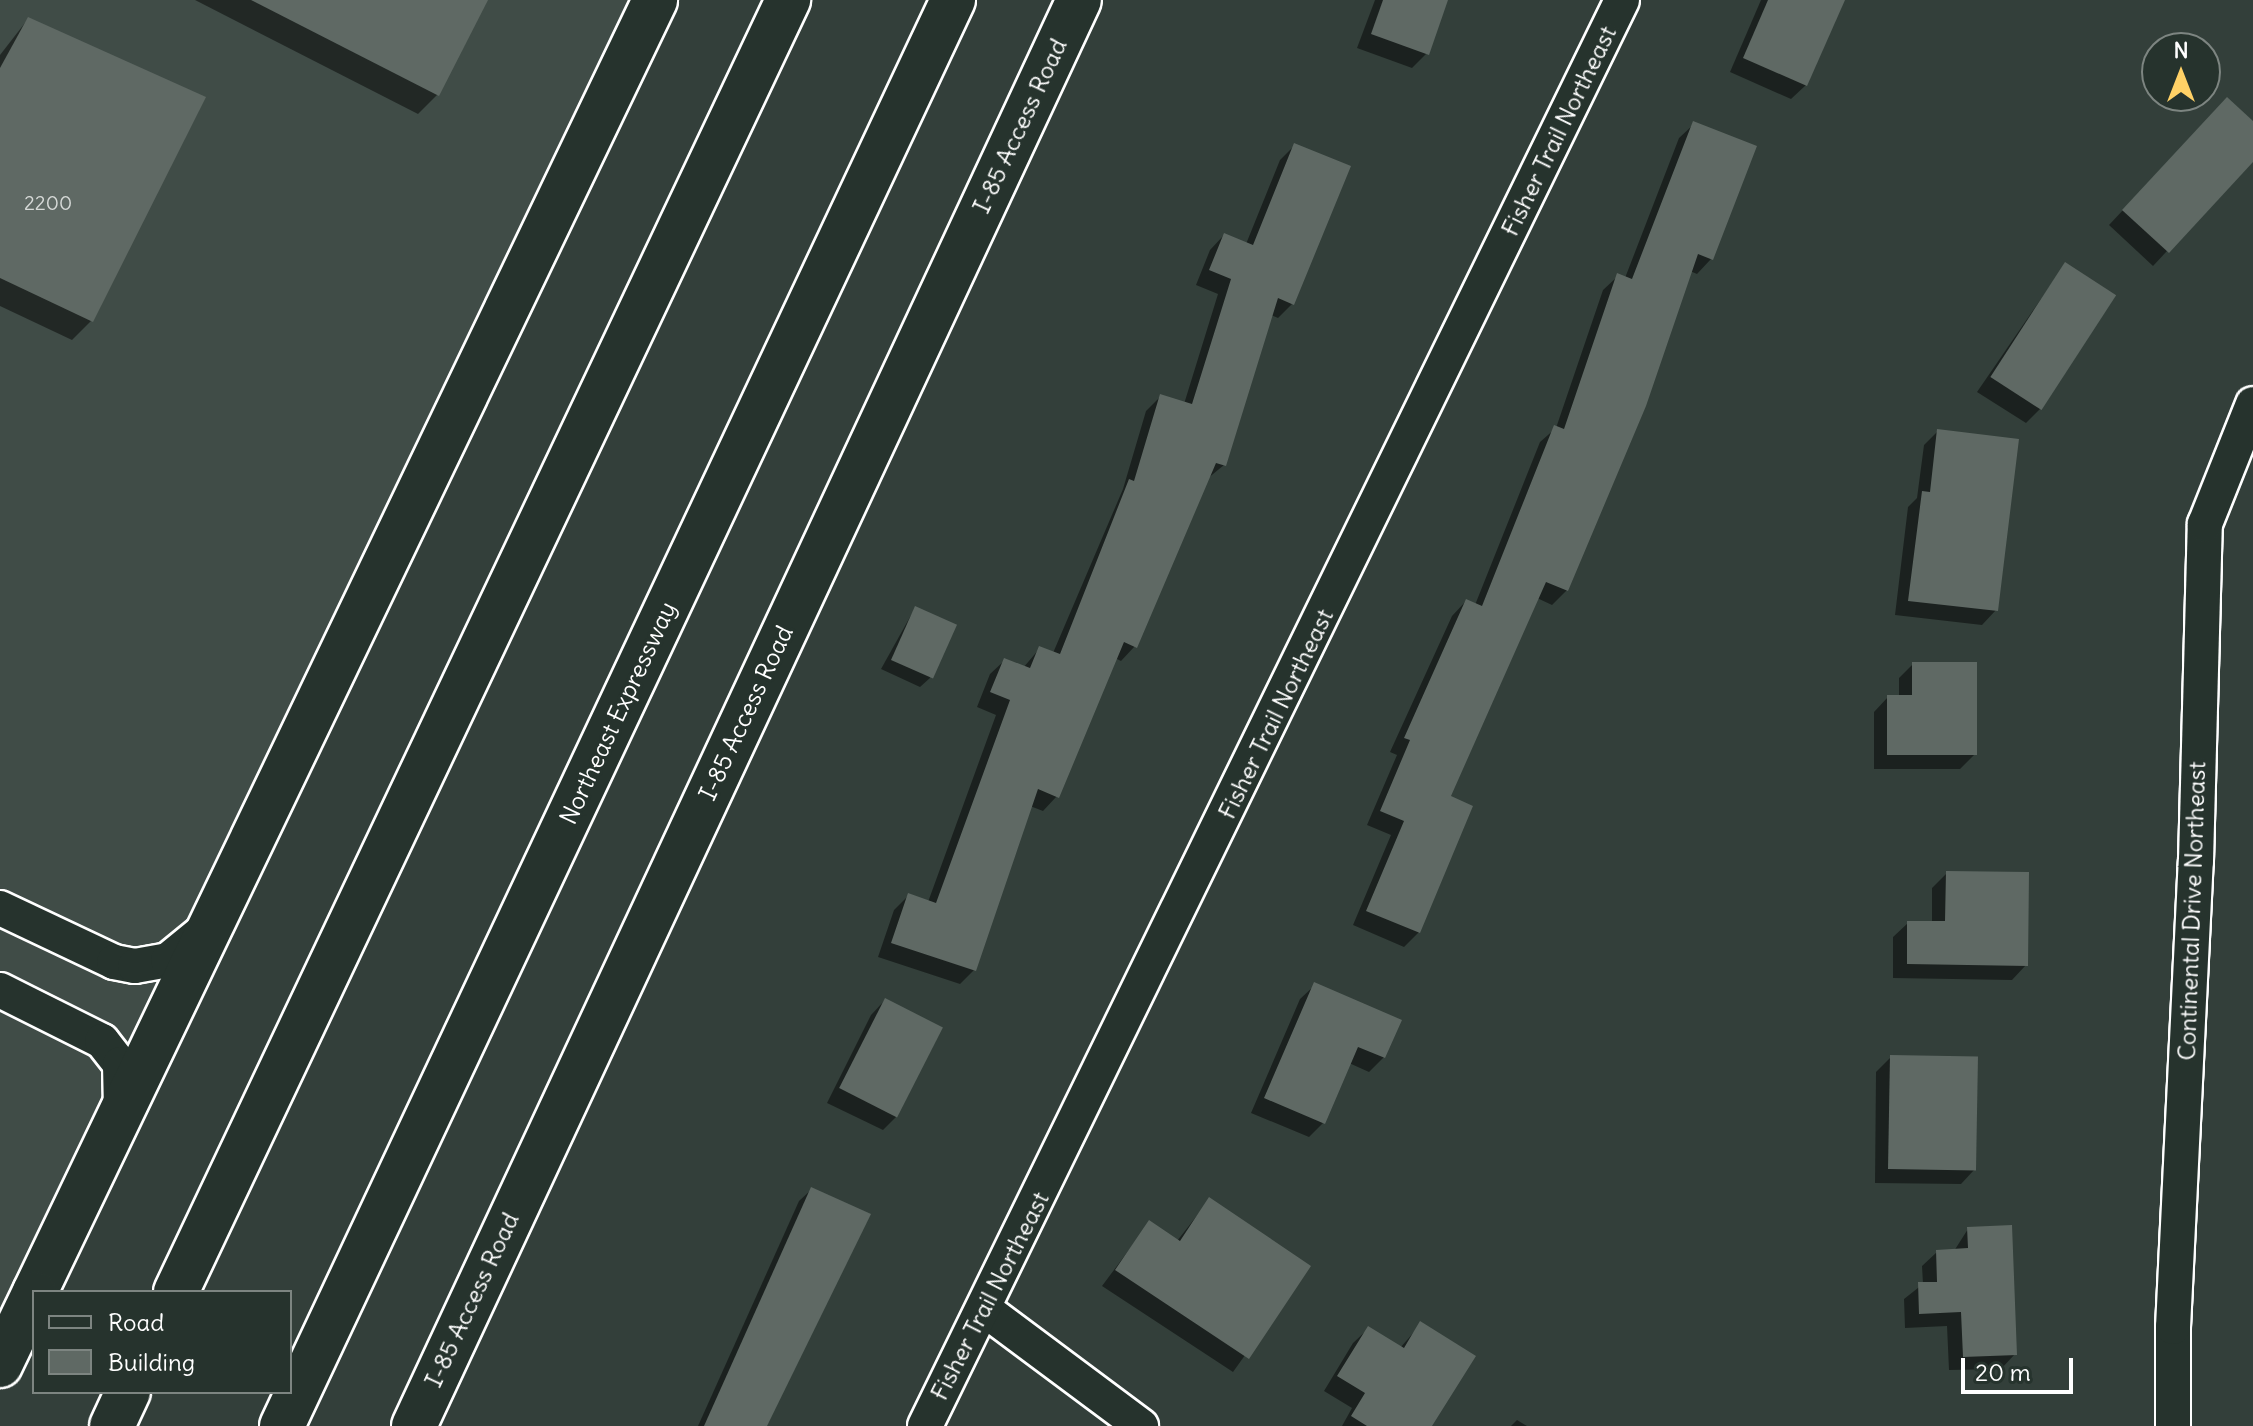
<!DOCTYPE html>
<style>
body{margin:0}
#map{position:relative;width:2253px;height:1426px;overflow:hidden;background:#333f3a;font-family:Delius,sans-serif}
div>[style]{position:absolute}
.built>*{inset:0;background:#404c47}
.shadow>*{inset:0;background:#0007}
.building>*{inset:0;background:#5f6964;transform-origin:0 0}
.roads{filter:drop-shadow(2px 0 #fff) drop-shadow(-2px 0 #fff) drop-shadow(0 2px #fff) drop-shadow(0 -2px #fff)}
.minor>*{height:34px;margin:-17px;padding:0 17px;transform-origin:17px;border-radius:17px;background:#26332d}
.secondary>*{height:44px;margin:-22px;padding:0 22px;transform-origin:22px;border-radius:22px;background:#26332d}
.motorway>*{height:44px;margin:-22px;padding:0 22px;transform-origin:22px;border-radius:22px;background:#26332d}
span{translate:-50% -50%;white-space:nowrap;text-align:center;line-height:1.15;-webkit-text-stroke:6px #26332d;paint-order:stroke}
.number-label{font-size:20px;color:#d7dad8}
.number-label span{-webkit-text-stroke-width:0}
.street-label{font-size:24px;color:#fff}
.legend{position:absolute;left:32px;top:1290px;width:260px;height:104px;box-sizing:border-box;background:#26332d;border:2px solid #7d8581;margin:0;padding:10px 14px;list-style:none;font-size:24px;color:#fff}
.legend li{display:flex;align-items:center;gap:16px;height:40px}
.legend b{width:40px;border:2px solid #7d8581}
.north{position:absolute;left:2141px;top:32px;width:80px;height:80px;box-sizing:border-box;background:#26332d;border:2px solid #7d8581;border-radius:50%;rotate:0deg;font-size:22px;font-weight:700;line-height:32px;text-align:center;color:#fff}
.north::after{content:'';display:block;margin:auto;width:28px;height:36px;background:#ffd166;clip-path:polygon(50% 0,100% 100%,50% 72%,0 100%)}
.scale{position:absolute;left:1961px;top:1358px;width:112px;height:36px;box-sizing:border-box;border:4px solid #fff;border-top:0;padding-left:10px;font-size:24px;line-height:28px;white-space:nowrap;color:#fff;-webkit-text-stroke:6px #26332d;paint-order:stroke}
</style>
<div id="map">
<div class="built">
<div style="clip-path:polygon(0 0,656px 0,0 1337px)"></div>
</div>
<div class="shadow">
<div style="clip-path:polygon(195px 0,486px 0,437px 95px,418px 114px)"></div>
<div style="clip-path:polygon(1375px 0,1446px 0,1427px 53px,1412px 68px,1357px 48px)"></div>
<div style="clip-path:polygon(1761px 0,1843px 0,1806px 85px,1791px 99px,1730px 72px)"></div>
<div style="clip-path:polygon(28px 19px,204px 98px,91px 321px,72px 340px,0 306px,0 55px)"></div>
<div style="clip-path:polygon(2213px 114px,2253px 124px,2253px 159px,2153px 266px,2109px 225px)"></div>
<div style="clip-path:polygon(1694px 124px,1711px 259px,1697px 274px,1690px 271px,1567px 590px,1552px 605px,1537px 598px,1448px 798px,1419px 932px,1404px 947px,1353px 925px,1391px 835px,1367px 825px,1397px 755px,1390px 752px,1452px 616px,1466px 601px,1475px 605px,1540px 442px,1556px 428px,1603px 290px,1618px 276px,1625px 278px,1679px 138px)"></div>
<div style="clip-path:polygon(1295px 145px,1292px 304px,1278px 318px,1271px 315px,1224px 465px,1207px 479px,1135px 646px,1121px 661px,1115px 658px,1057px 796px,1043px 811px,1030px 806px,974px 970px,960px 984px,878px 957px,894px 910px,908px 896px,928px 902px,996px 715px,977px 707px,990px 674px,1005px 660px,1023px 668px,1040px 648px,1053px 653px,1123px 489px,1146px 411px,1161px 396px,1184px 404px,1218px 294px,1196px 285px,1210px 250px,1224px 235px,1246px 244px,1280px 160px)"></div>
<div style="clip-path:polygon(2065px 264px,2040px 409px,2026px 423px,1977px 392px)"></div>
<div style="clip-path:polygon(1938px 431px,1996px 610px,1982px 625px,1895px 615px,1908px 507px,1917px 498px,1924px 445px)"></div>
<div style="clip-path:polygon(915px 608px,930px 678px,920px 687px,881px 669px)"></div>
<div style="clip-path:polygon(1913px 664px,1975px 754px,1960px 769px,1874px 769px,1874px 712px,1888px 697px,1899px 697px,1899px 678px)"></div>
<div style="clip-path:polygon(1947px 873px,2026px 965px,2012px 980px,1893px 978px,1893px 937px,1908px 923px,1932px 923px,1932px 888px)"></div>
<div style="clip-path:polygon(1315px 985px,1384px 1057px,1369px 1072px,1349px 1063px,1323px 1123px,1309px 1137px,1251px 1113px,1300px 999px)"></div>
<div style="clip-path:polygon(885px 1000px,898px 1115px,883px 1130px,827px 1103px,871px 1015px)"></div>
<div style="clip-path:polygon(1891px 1057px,1975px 1169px,1961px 1184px,1875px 1183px,1876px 1072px)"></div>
<div style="clip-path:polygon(812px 1189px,766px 1426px,698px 1426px,799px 1201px)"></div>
<div style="clip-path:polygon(1210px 1199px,1308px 1267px,1233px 1372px,1102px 1286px,1149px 1223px,1177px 1241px)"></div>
<div style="clip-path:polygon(1968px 1229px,2015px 1354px,2001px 1369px,1949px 1370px,1947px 1326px,1905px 1328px,1904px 1299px,1923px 1284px,1922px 1266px,1937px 1252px,1954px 1251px)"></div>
<div style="clip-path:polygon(1421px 1324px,1430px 1426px,1342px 1426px,1352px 1408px,1324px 1391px,1353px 1343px,1368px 1329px,1400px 1348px)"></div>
<div style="clip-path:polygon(1517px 1420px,1527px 1426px,1511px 1426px)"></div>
</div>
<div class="building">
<div style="clip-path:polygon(251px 0,488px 0,439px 96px)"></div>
<div style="clip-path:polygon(1383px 0,1448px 0,1429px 55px,1371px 34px)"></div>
<div style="clip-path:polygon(1768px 0,1845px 0,1807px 86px,1743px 58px)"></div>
<div style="clip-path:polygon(28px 17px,206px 97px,93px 322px,0 278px,0 68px)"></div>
<div style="clip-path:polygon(2227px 97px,2253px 121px,2253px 162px,2169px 253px,2122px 210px)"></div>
<div style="clip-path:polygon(1693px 121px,1757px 146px,1713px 260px,1698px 254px,1646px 406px,1568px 591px,1546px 582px,1451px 796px,1473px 806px,1420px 933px,1366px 911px,1404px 821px,1380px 811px,1410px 740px,1404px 738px,1466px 599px,1482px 606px,1554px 425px,1564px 429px,1617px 273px,1632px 279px)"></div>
<div style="clip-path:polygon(1294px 143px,1351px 166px,1294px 305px,1278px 298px,1226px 466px,1216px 463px,1137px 648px,1124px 642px,1059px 798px,1038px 789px,976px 971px,891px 943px,908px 893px,936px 903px,1010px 700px,990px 692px,1004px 658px,1030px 668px,1039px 646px,1060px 654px,1129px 479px,1134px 481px,1160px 394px,1192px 404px,1231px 279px,1209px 270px,1224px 233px,1253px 245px)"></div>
<div style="left:2065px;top:262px;width:61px;height:137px;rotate:33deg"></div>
<div style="clip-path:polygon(1937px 429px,2019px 439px,1998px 611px,1908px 601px,1922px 491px,1930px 492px)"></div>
<div style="left:915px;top:606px;width:46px;height:59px;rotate:24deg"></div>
<div style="clip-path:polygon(1912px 662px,1977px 662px,1977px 755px,1887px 755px,1887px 695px,1912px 695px)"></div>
<div style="clip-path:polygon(1946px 871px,2029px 872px,2028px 966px,1907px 964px,1907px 921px,1945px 921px)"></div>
<div style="clip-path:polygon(1314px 982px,1402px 1020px,1385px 1058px,1358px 1047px,1325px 1124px,1264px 1098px)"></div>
<div style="left:885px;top:998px;width:65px;height:101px;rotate:27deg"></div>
<div style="left:1890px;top:1055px;width:88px;height:114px;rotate:1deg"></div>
<div style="clip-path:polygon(811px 1187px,871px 1214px,767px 1426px,704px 1426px)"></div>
<div style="clip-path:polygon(1209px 1197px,1311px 1266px,1249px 1359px,1115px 1270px,1149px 1220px,1180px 1241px)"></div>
<div style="clip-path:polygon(2012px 1225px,2017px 1355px,1963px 1357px,1961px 1312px,1919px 1314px,1918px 1282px,1937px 1282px,1936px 1250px,1968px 1248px,1967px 1227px)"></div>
<div style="clip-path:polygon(1420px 1321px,1476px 1356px,1432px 1426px,1367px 1426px,1351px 1416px,1365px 1393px,1337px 1376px,1368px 1326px,1404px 1348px)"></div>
</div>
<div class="roads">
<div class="minor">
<div style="left:0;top:908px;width:126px;rotate:25.3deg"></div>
<div style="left:114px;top:962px;width:21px;rotate:11deg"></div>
<div style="left:135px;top:966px;width:34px;rotate:-10deg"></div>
<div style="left:168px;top:960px;width:49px;rotate:-39.2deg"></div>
<div style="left:0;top:990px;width:114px;rotate:26.6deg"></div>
<div style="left:102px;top:1041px;width:29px;rotate:52deg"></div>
<div style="left:120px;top:1064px;width:44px;rotate:88.7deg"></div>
<div style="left:984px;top:1309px;width:196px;rotate:36.7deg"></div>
<div style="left:925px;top:1426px;width:1587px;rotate:-63.95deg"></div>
<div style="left:2173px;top:1426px;width:99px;rotate:-90deg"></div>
<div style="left:2173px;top:1327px;width:467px;rotate:-87.2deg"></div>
<div style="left:2196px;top:861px;width:337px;rotate:-88.5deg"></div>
<div style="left:2205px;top:524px;width:129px;rotate:-68.2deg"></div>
</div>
<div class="secondary">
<div style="left:35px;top:1292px;width:1433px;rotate:-64.36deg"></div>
<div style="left:0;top:1365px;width:79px;rotate:-64.4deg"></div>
<div style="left:414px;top:1426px;width:1573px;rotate:-65deg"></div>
</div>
<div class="motorway">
<div style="left:176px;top:1292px;width:1430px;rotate:-64.65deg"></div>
<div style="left:112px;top:1426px;width:38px;rotate:-65deg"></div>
<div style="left:282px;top:1426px;width:1576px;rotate:-64.8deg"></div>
</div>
</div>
<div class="number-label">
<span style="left:48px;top:202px">2200</span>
</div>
<div class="street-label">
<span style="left:1020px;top:126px;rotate:-65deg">I-85 Access Road</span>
<span style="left:1559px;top:131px;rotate:-64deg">Fisher Trail Northeast</span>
<span style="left:618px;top:713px;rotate:-65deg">Northeast Expressway</span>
<span style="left:746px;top:713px;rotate:-65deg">I-85 Access Road</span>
<span style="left:1276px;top:714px;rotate:-64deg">Fisher Trail Northeast</span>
<span style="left:2192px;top:911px;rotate:-88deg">Continental Drive Northeast</span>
<span style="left:990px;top:1296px;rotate:-63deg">Fisher Trail Northeast</span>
<span style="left:472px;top:1300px;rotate:-65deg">I-85 Access Road</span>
</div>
<ul class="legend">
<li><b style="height:10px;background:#26332d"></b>Road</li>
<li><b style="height:22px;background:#5f6964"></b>Building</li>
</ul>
<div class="north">N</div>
<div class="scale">20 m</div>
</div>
